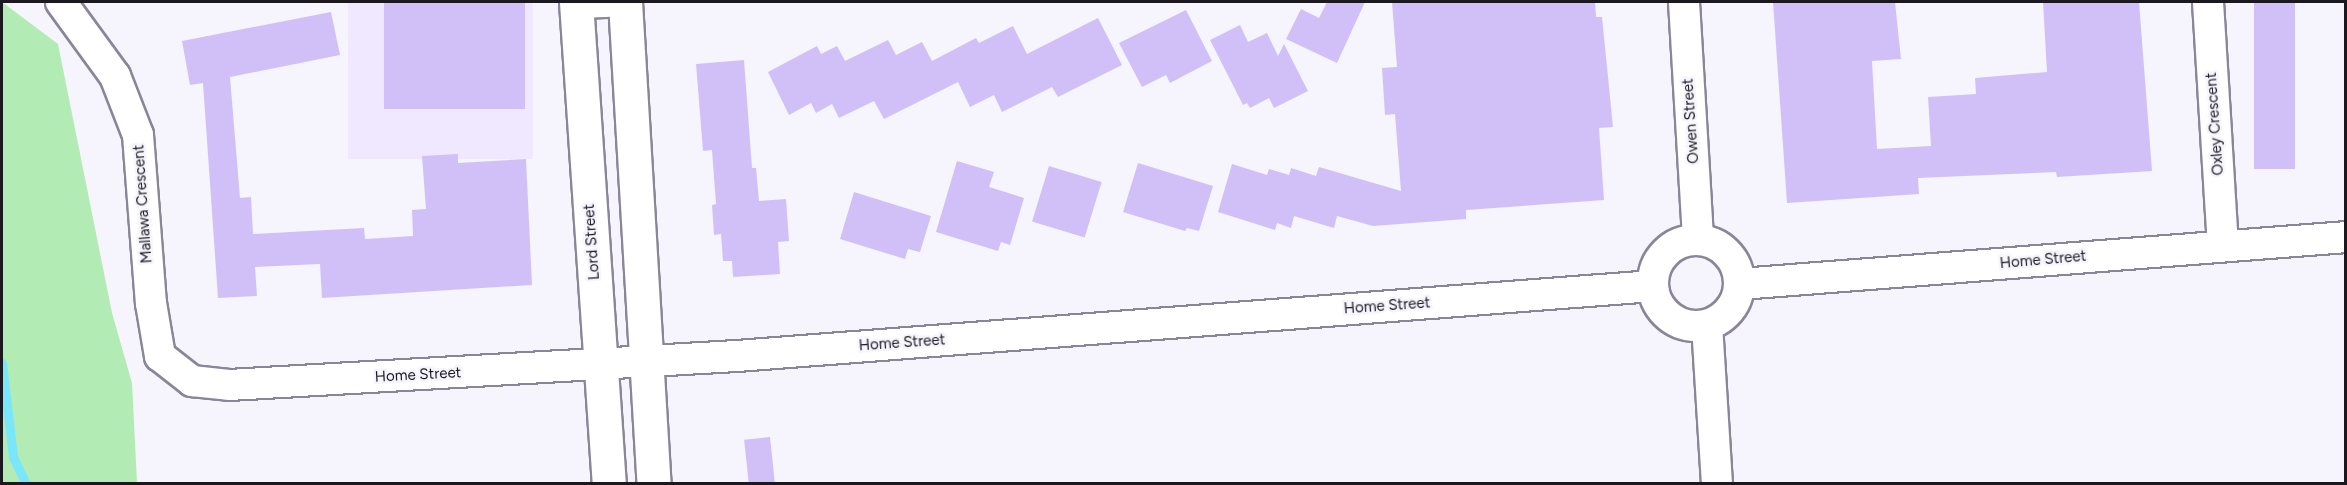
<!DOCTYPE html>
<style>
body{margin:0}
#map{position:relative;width:2347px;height:485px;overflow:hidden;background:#f6f4fc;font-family:Figtree,sans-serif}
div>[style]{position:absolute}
.built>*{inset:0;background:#efe8ff;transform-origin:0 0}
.green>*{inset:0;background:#b2ebb4}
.stream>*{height:9px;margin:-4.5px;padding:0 4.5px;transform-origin:4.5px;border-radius:4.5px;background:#7ae6fa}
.building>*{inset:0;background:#d1c0f7;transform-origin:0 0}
.roads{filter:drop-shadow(2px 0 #8b8599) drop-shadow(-2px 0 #8b8599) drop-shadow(0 2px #8b8599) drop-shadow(0 -2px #8b8599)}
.minor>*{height:30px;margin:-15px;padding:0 15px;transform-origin:15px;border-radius:15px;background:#fff}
.minor>.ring{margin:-15px;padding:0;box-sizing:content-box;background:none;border:30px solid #fff;border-radius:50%}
.major>*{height:33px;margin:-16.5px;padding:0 16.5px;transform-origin:16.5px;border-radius:16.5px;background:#fff}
span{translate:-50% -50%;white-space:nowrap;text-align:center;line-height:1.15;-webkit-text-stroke:5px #f6f4fc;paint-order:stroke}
.street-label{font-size:15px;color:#1b1820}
.frame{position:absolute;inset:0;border:3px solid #1b1820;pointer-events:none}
</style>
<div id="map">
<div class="built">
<div style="left:348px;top:2px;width:185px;height:157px"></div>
</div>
<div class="green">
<div style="clip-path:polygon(2px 2px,58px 44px,112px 313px,132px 383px,137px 483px,2px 483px)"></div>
</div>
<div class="stream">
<div style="left:2px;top:363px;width:95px;rotate:83.3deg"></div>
<div style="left:13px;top:457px;width:30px;rotate:64deg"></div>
</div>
<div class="building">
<div style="left:384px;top:2px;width:141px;height:107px"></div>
<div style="clip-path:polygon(1327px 2px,1365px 2px,1337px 63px,1286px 39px,1301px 9px,1319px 18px)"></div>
<div style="clip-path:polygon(1392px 2px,1595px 2px,1596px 17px,1602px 17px,1613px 127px,1599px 128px,1604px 200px,1466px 210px,1466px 219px,1373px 226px,1337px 216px,1334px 228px,1294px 216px,1291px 228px,1277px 223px,1275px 230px,1218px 212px,1232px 164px,1267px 175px,1269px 169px,1289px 175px,1291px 168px,1316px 176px,1319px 167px,1401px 191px,1395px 114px,1385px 115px,1382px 68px,1397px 67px)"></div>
<div style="clip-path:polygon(1773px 2px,1895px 2px,1901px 59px,1872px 61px,1877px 149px,1931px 146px,1928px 97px,1976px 94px,1975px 78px,2047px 72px,2043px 2px,2139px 2px,2152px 171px,2057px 177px,2056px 172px,1918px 178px,1919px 194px,1787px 203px)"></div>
<div style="left:2254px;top:2px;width:41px;height:167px"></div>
<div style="clip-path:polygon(1186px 10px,1212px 61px,1170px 83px,1166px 75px,1142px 87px,1119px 43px)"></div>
<div style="clip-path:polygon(331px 12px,340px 55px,230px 77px,240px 198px,251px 197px,253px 234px,364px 228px,365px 239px,413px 236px,412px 210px,426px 209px,422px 156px,458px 154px,458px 163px,526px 159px,532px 285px,322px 298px,320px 264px,255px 267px,257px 296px,218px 298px,203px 83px,190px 85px,182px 41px)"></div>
<div style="clip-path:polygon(1098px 18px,1122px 65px,1058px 97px,1052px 87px,1002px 112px,994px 95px,970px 107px,958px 82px,884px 119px,874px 101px,839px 118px,832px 104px,816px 113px,811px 103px,789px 115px,768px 72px,817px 46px,821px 54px,837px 46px,845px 61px,888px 40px,896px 55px,922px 42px,932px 61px,976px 38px,979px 43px,1013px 26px,1027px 54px)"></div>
<div style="clip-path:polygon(1240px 25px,1248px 42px,1267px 33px,1278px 56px,1284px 44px,1308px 91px,1274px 108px,1269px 98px,1250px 108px,1247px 103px,1243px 105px,1210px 40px)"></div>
<div style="clip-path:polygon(744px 60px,752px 168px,756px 168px,759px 201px,786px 199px,789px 241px,778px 242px,780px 274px,733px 277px,732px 261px,723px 261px,721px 234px,714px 235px,712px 205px,716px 204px,712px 150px,703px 151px,696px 64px)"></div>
<div style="clip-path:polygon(957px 161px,994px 172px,989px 187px,1024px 198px,1010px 245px,1001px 242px,998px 251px,936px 232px)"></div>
<div style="clip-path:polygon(1138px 163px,1213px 186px,1199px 231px,1187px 228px,1185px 231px,1123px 212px)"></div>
<div style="left:1049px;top:166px;width:55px;height:58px;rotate:17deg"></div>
<div style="clip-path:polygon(854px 192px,931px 216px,920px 252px,908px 249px,905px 259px,840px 239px)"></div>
<div style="left:770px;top:437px;width:46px;height:26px;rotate:84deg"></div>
</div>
<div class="roads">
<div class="minor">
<div style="left:61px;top:2px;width:92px;rotate:53.9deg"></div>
<div style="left:115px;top:76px;width:63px;rotate:68.7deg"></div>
<div style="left:138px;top:135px;width:169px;rotate:85.6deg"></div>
<div style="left:151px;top:303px;width:54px;rotate:80.4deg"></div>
<div style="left:160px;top:356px;width:41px;rotate:38deg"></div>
<div style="left:192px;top:381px;width:37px;rotate:6deg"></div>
<div style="left:229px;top:385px;width:509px;rotate:-3.27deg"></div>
<div style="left:737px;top:356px;width:919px;rotate:-4.37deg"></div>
<div style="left:1684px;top:2px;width:238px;rotate:86.6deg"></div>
<div style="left:2208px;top:2px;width:244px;rotate:86.5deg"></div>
<div style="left:576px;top:3px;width:30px;rotate:-2deg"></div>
<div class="ring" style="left:1653px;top:240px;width:56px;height:56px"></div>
<div style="left:1740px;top:284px;width:608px;rotate:-4.43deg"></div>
<div style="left:1707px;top:325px;width:159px;rotate:86.4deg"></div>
</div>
<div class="major">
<div style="left:576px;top:2px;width:483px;rotate:86.1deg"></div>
<div style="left:625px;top:2px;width:483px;rotate:86.6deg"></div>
</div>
</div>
<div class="street-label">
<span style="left:1691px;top:121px;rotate:-94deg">Owen Street</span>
<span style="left:2215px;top:124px;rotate:-94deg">Oxley Crescent</span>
<span style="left:143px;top:204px;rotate:-94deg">Mallawa Crescent</span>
<span style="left:592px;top:242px;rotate:-94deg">Lord Street</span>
<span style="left:2043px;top:260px;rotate:-5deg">Home Street</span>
<span style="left:1387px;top:306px;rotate:-4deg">Home Street</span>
<span style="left:902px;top:343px;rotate:-4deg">Home Street</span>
<span style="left:418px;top:375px;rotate:-3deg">Home Street</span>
</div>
<div class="frame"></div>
</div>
